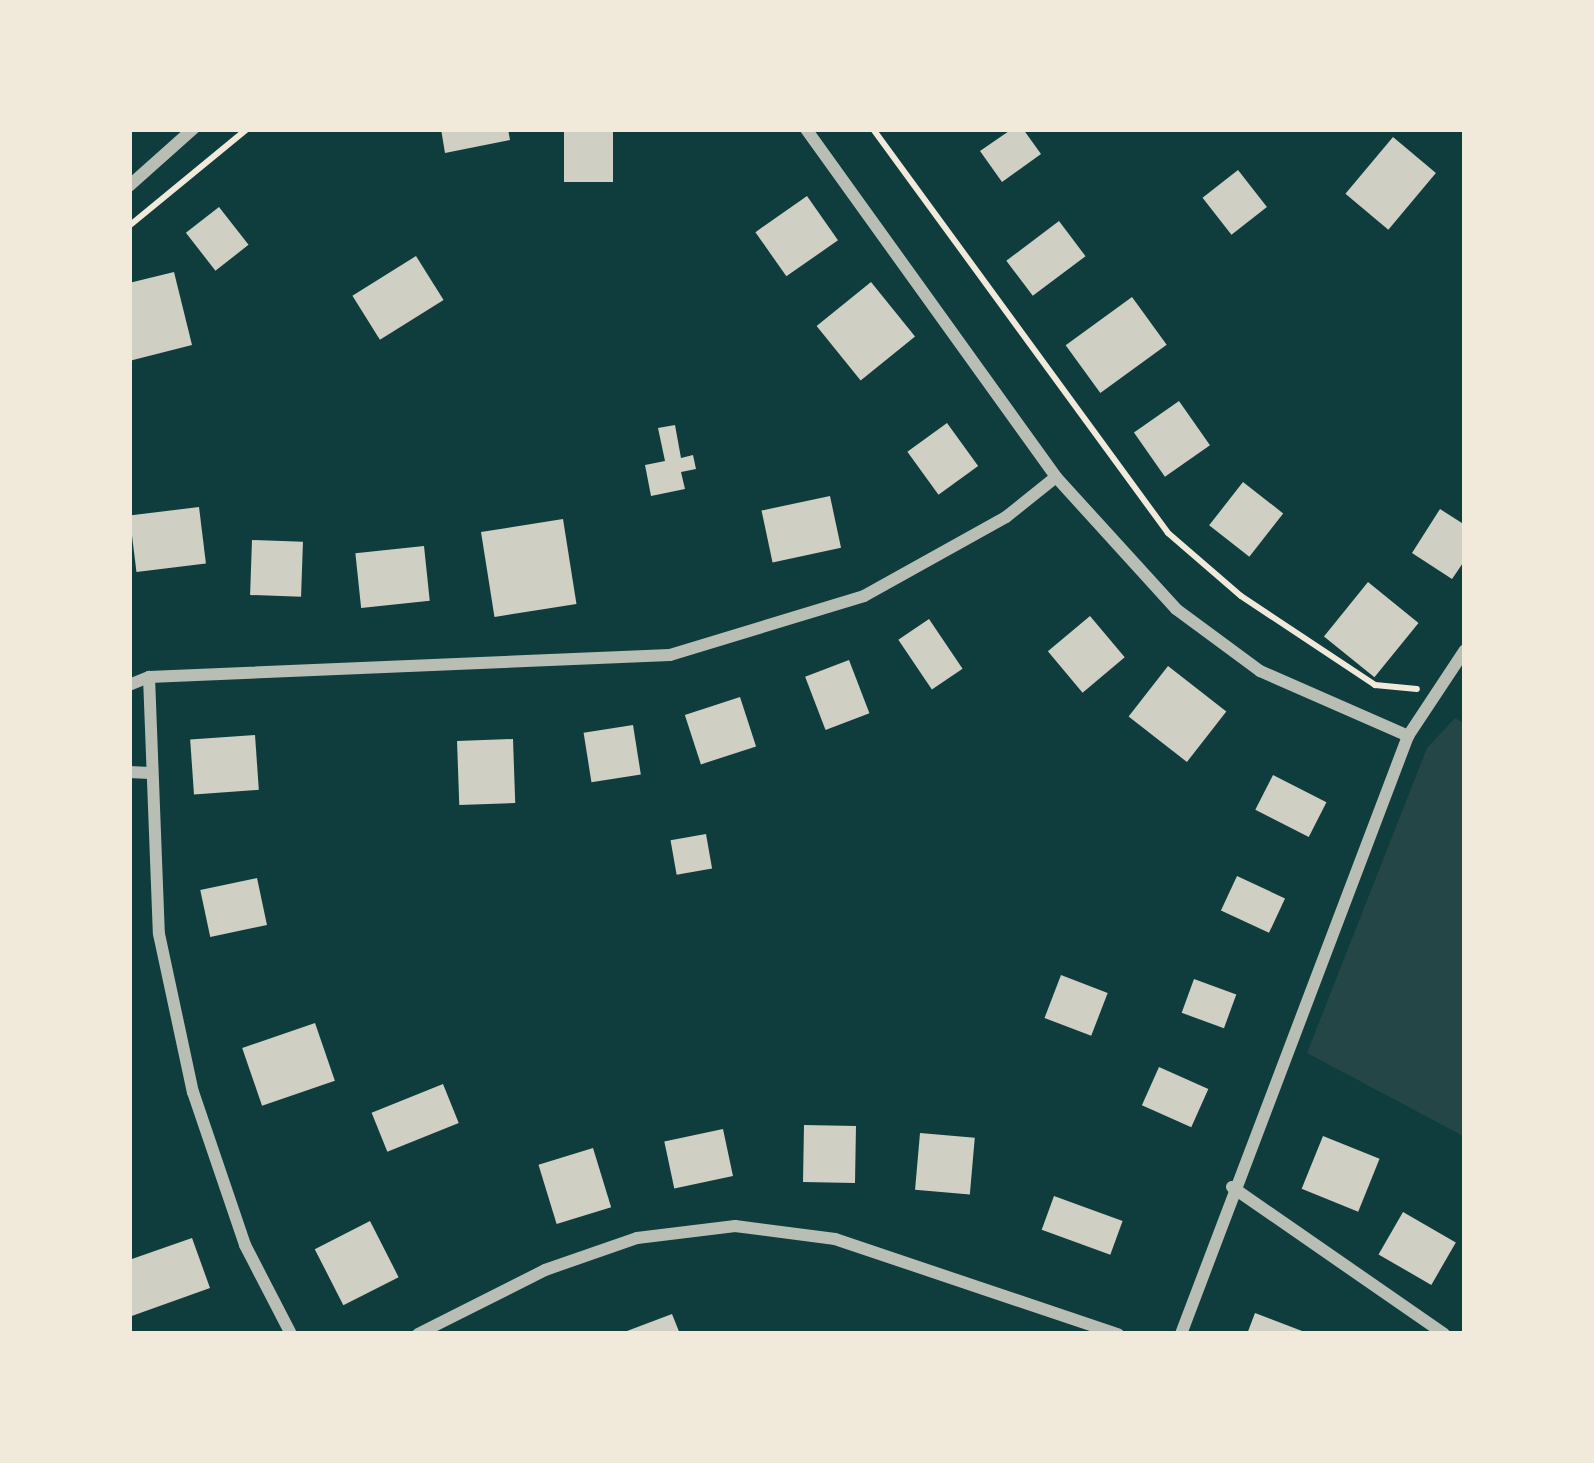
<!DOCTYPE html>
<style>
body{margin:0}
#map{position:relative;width:1594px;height:1463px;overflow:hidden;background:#0f3d3e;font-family:Overpass,sans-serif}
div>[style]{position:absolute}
.green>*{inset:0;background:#244646}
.building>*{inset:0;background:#cfcfc3;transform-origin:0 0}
.path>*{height:6px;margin:-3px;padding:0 3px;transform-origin:3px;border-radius:3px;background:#f1e9da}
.minor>*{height:12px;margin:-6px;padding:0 6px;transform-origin:6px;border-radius:6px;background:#b8beb3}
span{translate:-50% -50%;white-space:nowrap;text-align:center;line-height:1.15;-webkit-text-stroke:9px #f1e9da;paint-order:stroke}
.frame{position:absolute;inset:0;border:132px solid #f1e9da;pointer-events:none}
</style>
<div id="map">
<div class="green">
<div style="clip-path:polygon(1455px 718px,1465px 724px,1465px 1137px,1307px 1053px,1427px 748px)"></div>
</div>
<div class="building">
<div style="clip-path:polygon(441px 129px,508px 129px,510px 140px,445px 153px)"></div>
<div style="left:564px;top:129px;width:49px;height:53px"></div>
<div style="clip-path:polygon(1012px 129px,1023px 129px,1041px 154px,1002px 182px,980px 151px)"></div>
<div style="left:1393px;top:137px;width:56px;height:74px;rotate:40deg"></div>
<div style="left:1238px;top:170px;width:47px;height:45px;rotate:52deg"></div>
<div style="left:807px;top:196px;width:54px;height:63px;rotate:55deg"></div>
<div style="left:219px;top:207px;width:48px;height:42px;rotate:52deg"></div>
<div style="left:1059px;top:221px;width:44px;height:66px;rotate:53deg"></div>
<div style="left:416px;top:256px;width:52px;height:75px;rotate:58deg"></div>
<div style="clip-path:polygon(174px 272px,192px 345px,129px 361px,129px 283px)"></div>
<div style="left:871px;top:282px;width:70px;height:70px;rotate:51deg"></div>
<div style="left:1132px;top:297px;width:59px;height:82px;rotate:54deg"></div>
<div style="left:1179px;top:401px;width:54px;height:55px;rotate:55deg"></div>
<div style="left:947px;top:423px;width:53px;height:49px;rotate:54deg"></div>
<div style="clip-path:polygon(675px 425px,681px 458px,693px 455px,696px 469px,681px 472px,685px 489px,651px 496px,645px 465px,665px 461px,658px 428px)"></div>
<div style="left:1243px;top:482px;width:51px;height:55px;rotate:38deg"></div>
<div style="left:830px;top:496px;width:53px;height:70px;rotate:78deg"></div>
<div style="left:199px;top:507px;width:57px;height:70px;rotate:83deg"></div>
<div style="clip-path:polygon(1440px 509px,1465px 525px,1465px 560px,1452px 579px,1412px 553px)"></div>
<div style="left:563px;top:519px;width:86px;height:83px;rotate:81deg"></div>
<div style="left:252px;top:540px;width:51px;height:55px;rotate:2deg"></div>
<div style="left:424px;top:546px;width:55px;height:69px;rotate:84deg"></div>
<div style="left:1368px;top:582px;width:65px;height:70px;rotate:39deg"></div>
<div style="left:1090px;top:616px;width:54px;height:55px;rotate:50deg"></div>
<div style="left:929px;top:619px;width:60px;height:37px;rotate:56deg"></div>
<div style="left:849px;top:660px;width:57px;height:47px;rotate:69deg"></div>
<div style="left:1168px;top:666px;width:74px;height:64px;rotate:38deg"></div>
<div style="left:740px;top:697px;width:52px;height:58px;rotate:72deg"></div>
<div style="left:633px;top:725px;width:50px;height:50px;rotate:81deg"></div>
<div style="left:255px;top:735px;width:55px;height:65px;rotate:86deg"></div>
<div style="left:513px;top:739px;width:64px;height:56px;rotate:88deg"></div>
<div style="left:1273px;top:775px;width:60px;height:39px;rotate:27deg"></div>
<div style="left:706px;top:834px;width:35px;height:36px;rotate:80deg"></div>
<div style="left:1237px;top:876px;width:53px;height:38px;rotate:25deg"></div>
<div style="left:257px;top:878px;width:48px;height:58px;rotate:78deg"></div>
<div style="left:1061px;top:975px;width:50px;height:46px;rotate:21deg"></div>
<div style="left:1194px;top:979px;width:45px;height:36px;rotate:20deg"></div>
<div style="left:315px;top:1023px;width:61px;height:77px;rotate:71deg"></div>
<div style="left:1159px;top:1067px;width:54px;height:42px;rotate:24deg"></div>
<div style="left:443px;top:1084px;width:42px;height:77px;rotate:68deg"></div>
<div style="left:804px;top:1125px;width:52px;height:57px;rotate:1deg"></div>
<div style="left:723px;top:1129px;width:48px;height:60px;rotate:78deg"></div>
<div style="left:920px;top:1133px;width:55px;height:57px;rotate:5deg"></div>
<div style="left:1323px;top:1136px;width:61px;height:57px;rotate:22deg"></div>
<div style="left:593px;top:1148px;width:62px;height:57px;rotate:73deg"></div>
<div style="left:1054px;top:1196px;width:73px;height:36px;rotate:20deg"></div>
<div style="left:1403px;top:1212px;width:61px;height:49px;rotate:30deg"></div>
<div style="left:370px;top:1221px;width:63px;height:62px;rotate:63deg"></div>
<div style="clip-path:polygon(192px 1238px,210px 1288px,129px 1317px,129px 1260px)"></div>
<div style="clip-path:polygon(1255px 1313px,1310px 1334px,1247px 1334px)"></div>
<div style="clip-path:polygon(672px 1314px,680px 1334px,619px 1334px)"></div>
</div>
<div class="path">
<div style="left:873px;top:129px;width:500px;rotate:53.86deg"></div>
<div style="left:1168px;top:533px;width:96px;rotate:40.8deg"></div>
<div style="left:1241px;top:596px;width:161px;rotate:33.6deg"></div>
<div style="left:1375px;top:685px;width:42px;rotate:5.4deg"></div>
<div style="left:129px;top:226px;width:153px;rotate:-39.4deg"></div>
</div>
<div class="minor">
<div style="left:806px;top:129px;width:428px;rotate:54.3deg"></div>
<div style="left:1056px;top:477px;width:178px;rotate:47.7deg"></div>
<div style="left:1176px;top:609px;width:104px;rotate:36.4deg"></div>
<div style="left:1260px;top:671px;width:162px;rotate:23.7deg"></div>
<div style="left:129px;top:186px;width:86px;rotate:-41.7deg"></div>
<div style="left:149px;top:677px;width:257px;rotate:87.8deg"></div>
<div style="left:159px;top:934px;width:162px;rotate:77.9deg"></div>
<div style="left:193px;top:1092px;width:162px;rotate:71.2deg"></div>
<div style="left:245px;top:1245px;width:100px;rotate:62.7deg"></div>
<div style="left:129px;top:685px;width:22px;rotate:-22deg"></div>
<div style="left:149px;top:677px;width:521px;rotate:-2.42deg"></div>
<div style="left:670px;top:655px;width:203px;rotate:-16.9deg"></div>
<div style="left:864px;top:596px;width:162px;rotate:-29.1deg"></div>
<div style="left:1006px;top:517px;width:64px;rotate:-38.7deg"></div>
<div style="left:129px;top:772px;width:21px;rotate:3deg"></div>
<div style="left:1232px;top:1187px;width:258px;rotate:34.7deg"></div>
<div style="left:418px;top:1334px;width:142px;rotate:-26.7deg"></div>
<div style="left:545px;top:1270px;width:97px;rotate:-19.2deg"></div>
<div style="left:637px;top:1238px;width:99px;rotate:-7deg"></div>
<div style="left:735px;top:1226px;width:101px;rotate:7.4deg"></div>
<div style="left:835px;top:1239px;width:299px;rotate:18.6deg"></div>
<div style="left:1181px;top:1334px;width:640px;rotate:-69.21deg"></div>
<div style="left:1408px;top:736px;width:103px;rotate:-56.5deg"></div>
</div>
<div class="frame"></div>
</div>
